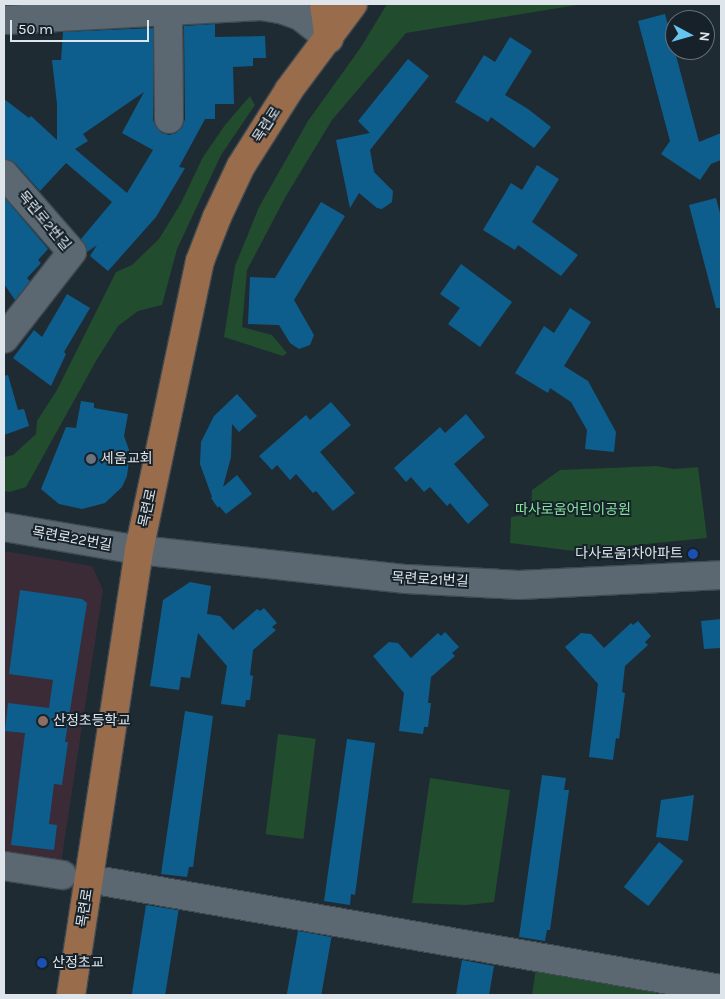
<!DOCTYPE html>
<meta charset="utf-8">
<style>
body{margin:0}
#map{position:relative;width:725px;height:999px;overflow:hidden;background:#1f2b33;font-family:Karla,"Noto Sans KR",sans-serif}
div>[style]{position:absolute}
.education>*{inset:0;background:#3a2b37}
.green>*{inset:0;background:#214c2d;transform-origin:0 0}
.building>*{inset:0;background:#0e5e8d;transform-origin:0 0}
.roads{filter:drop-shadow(1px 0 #404a51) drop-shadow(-1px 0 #404a51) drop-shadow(0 1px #404a51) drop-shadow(0 -1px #404a51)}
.minor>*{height:28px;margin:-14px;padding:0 14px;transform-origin:14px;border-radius:14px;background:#5b6872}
.major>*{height:28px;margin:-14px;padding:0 14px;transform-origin:14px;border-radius:14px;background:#996c4c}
.dots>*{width:14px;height:14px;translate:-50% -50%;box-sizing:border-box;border:2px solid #162129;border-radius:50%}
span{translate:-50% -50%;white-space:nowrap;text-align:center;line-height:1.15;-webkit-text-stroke:4px #162129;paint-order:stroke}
.street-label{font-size:14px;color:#dee5eb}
.poi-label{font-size:14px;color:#dee5eb}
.left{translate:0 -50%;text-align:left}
.right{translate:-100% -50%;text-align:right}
.park-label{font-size:14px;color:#86e49e}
.frame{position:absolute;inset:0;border:5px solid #dee5eb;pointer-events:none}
.north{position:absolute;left:665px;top:10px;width:50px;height:50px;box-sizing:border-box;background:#162129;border:1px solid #666f77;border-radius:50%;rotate:96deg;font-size:14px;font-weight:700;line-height:20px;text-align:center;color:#dee5eb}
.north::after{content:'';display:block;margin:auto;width:18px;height:22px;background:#65c5ee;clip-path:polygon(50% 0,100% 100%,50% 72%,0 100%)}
.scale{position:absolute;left:10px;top:20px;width:139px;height:22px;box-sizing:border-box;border:2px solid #dee5eb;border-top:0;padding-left:6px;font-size:15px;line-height:18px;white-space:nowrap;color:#dee5eb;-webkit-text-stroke:4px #162129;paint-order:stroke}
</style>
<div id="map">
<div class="education">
<div style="clip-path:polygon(4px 551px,92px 566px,103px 590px,61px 863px,4px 852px)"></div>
</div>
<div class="green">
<div style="clip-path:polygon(387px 4px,583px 4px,406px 33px,332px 120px,286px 196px,247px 270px,242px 327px,272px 335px,287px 353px,283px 356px,224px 337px,235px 266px,259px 207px,308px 121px,361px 47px)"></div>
<div style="clip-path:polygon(250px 96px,255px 105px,221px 155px,177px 249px,162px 305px,138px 311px,118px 326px,96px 361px,26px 487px,10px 492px,4px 491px,4px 457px,13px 455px,36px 434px,37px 421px,57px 390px,116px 272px,132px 265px,159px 239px,181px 203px,203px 157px,225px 125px)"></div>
<div style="clip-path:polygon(656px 466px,674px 469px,698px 467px,707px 538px,574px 551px,510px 543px,511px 517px,531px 514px,532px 490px,560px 470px)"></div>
<div style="left:278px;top:734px;width:38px;height:101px;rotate:7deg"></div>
<div style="clip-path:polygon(430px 778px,510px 790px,494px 902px,467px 905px,412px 903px)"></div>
<div style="clip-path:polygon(536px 968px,657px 988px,656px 995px,532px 995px)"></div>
</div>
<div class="building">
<div style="clip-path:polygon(665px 14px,699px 142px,721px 133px,721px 160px,711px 164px,700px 180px,661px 154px,670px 141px,638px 21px)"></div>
<div style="clip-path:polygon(evenodd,215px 24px,215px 37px,265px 36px,266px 58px,253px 58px,253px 66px,233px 67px,234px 104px,215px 104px,215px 119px,205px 119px,179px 167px,185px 168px,156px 217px,108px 271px,90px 256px,97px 245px,87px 252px,81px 239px,112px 202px,66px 163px,40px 191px,16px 164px,4px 159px,4px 99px,29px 118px,31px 116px,57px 140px,57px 104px,52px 60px,61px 60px,63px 32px,153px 28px,153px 120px,156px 127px,162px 133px,169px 135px,176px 133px,182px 127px,185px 119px,184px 26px,215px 24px,144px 92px,122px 133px,153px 150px,127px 193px,75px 149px,88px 141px,83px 134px,144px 92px)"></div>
<div style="clip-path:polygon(510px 37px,532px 51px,505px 95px,528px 109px,551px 127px,534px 148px,491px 117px,488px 122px,455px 102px,484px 55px,495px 62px)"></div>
<div style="clip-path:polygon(408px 59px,429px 76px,370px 150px,374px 172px,393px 191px,392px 202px,382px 209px,377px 208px,359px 193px,350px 208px,336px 140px,370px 133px,358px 121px)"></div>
<div style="clip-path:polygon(537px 165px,559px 179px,532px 222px,578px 255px,561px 276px,518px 245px,515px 250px,483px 230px,511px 183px,522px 190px)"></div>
<div style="clip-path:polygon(4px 197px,48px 249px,38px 260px,41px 263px,27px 278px,30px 281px,15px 300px,4px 284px)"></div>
<div style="clip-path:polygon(716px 198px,721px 217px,721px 308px,716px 308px,689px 205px)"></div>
<div style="clip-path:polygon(321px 202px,345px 216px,294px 300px,314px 335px,310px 345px,299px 349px,290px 343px,279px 325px,248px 324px,250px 277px,275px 278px)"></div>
<div style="clip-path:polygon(461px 264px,512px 302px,480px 347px,448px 324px,460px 308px,440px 294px)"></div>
<div style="clip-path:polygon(67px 294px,90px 308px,64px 352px,66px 354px,51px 386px,13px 358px,34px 330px,42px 337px)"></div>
<div style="clip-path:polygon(570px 308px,591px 322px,564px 366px,588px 381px,616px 432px,614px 452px,585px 449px,587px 430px,571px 402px,550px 388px,548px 393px,515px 373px,544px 326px,554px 333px)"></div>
<div style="clip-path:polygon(8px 375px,18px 410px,24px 409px,29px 426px,4px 435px,4px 376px)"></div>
<div style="clip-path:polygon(237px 394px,257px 416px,239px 432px,232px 424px,231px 457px,223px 487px,237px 475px,252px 494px,226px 514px,219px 506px,218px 508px,211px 498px,212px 497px,200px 464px,201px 442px,214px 416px)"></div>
<div style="clip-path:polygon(81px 401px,94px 403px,94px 408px,128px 414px,124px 436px,130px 453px,127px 476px,122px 487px,105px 503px,82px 509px,59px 504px,41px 489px,66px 427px,76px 428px)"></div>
<div style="clip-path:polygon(331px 402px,351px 425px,320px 452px,355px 493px,333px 511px,316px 491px,313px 493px,296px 474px,290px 480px,277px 465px,272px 470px,259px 456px,306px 415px,310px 420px)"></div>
<div style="clip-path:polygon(466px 414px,485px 437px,454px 464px,489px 505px,468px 524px,450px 503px,447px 506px,430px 487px,424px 492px,411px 477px,406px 482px,394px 468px,440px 427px,445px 433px)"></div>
<div style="clip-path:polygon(190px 582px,211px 586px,207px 614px,220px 616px,233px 630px,257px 609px,260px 611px,264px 608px,277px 623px,272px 627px,276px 630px,253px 650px,250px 675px,253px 676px,250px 700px,246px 700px,245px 707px,221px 704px,227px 666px,198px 633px,190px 678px,181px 677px,179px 690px,150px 686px,163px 600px)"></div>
<div style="clip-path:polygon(20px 590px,82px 599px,87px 603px,65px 742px,68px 742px,62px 785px,54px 784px,49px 824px,57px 825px,54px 850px,11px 845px,25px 733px,5px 731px,8px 703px,49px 708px,53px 680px,9px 674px)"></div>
<div style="clip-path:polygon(721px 619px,721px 648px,704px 649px,701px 621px)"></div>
<div style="clip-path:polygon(638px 621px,651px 636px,645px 642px,648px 645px,625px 666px,622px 692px,625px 693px,619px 739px,616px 738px,613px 760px,589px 757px,598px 684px,565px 647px,581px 633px,591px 634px,604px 648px,631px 623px,633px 625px)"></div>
<div style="clip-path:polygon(445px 632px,459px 647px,452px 653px,455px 656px,431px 677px,428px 703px,431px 703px,428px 727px,424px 727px,423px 734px,399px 731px,404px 693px,373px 656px,389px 642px,398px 643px,411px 658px,438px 633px,441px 636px)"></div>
<div style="clip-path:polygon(185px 711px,213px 716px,193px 867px,189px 867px,187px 877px,161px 874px)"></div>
<div style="clip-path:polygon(347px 739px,375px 743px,355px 895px,351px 894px,350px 905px,324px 901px)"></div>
<div style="clip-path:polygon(542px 775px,566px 778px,564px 790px,569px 790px,550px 930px,547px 930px,545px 941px,519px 937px)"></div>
<div style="clip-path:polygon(694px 795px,688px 841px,656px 837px,661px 800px)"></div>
<div style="left:659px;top:842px;width:31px;height:57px;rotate:38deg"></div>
<div style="left:146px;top:905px;width:33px;height:91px;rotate:9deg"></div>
<div style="left:298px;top:931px;width:34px;height:65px;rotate:10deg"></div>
<div style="clip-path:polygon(462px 960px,494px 966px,489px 995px,456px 995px)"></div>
</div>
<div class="roads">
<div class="minor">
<div style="left:168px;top:11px;width:108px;rotate:89.5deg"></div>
<div style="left:4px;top:20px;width:257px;rotate:-3.1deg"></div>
<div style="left:261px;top:6px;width:20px;rotate:9deg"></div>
<div style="left:281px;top:9px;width:20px;rotate:20deg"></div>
<div style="left:300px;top:16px;width:37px;rotate:38deg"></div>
<div style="left:4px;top:174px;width:103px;rotate:48.9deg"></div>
<div style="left:72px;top:252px;width:110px;rotate:128deg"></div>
<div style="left:4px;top:527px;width:137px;rotate:9.7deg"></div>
<div style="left:139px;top:550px;width:269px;rotate:6.2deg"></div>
<div style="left:406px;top:579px;width:113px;rotate:3deg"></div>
<div style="left:519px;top:585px;width:202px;rotate:-2.8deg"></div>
<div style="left:4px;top:866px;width:59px;rotate:8.8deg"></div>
<div style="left:107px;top:882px;width:623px;rotate:9.89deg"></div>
</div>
<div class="major">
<div style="left:324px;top:4px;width:35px;rotate:82deg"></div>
<div style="left:71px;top:995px;width:450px;rotate:-81.3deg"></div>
<div style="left:139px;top:550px;width:295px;rotate:-78.1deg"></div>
<div style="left:200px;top:261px;width:47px;rotate:-68.9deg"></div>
<div style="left:217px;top:217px;width:56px;rotate:-64.8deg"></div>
<div style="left:241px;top:166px;width:90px;rotate:-57.7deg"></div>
<div style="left:289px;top:90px;width:107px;rotate:-53.3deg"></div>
</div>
</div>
<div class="dots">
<div style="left:91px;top:459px;background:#6b7280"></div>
<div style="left:693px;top:554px;background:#1a4fb4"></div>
<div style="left:43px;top:721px;background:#8d6e63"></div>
<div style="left:42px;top:963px;background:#1a4fb4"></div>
</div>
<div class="street-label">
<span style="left:267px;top:125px;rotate:-57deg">목련로</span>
<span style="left:44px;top:221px;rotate:50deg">목련로2번길</span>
<span style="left:148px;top:508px;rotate:-78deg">목련로</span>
<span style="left:72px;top:539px;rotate:10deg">목련로22번길</span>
<span style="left:430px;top:580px;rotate:3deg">목련로21번길</span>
<span style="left:85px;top:908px;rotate:-81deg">목련로</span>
</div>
<div class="poi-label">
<span class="left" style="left:101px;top:459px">세움교회</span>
<span class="right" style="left:683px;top:554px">다사로움1차아파트</span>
<span class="left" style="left:53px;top:721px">산정초등학교</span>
<span class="left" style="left:52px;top:963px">산정초교</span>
</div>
<div class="park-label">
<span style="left:573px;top:510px">따사로움어린이공원</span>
</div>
<div class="frame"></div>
<div class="north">N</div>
<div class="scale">50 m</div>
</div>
